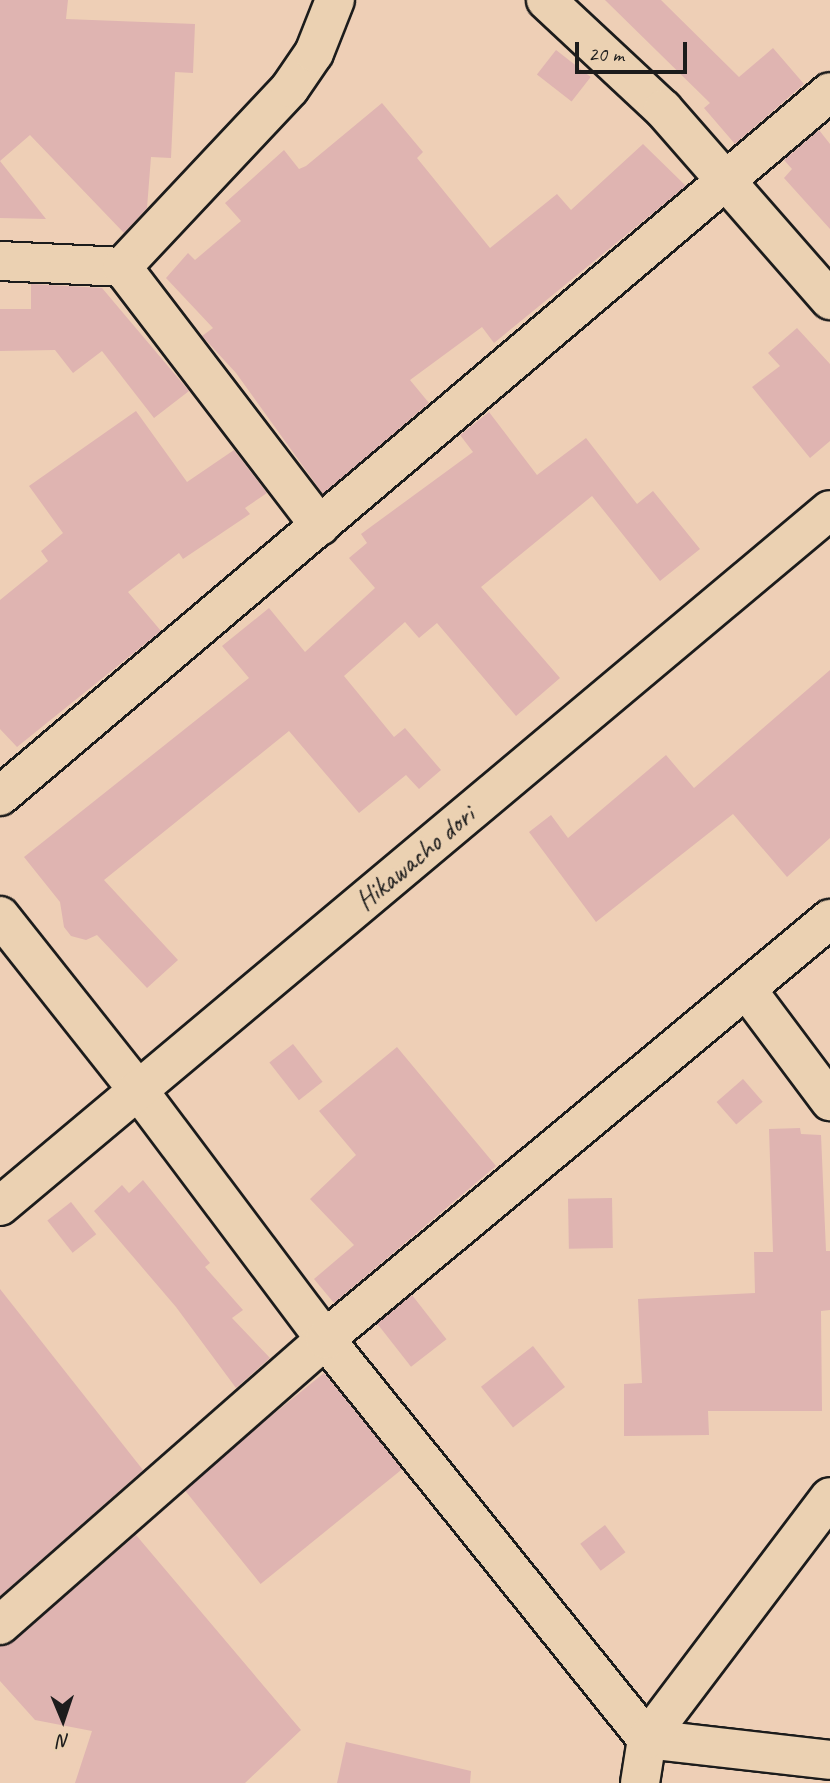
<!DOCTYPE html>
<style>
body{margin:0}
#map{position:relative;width:830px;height:1783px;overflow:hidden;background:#eecfb6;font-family:Caveat,sans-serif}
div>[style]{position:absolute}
.building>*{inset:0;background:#dfb4b1;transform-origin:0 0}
.roads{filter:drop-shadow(2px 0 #1c1c1c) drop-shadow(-2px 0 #1c1c1c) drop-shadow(0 2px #1c1c1c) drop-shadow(0 -2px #1c1c1c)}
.minor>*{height:38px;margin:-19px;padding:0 19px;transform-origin:19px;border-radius:19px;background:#ebd1b2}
span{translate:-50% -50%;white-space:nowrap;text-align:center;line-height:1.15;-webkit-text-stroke:6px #ebd1b2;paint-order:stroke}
.street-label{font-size:28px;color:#1c1c1c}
.north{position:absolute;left:28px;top:1685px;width:70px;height:70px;-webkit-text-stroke:5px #ebd1b2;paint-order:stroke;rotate:178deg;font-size:19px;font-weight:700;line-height:28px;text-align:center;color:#1c1c1c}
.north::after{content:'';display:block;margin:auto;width:24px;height:32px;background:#1c1c1c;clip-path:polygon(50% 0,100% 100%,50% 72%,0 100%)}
.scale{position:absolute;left:575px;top:42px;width:112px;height:32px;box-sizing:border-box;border:4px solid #1c1c1c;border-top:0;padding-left:9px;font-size:21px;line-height:24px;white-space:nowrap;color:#1c1c1c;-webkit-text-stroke:5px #ebd1b2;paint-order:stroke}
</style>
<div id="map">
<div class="building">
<div style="clip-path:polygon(0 0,68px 0,66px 19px,195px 24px,193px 73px,175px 72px,171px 158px,151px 157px,147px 208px,124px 233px,30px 135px,0 161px,46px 219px,0 218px)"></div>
<div style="clip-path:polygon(605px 0,661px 0,739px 77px,773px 48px,804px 84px,735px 144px,704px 108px,710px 103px)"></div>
<div style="left:556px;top:50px;width:44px;height:31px;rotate:38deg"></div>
<div style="clip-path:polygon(382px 103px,423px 152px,417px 158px,490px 248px,557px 194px,571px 210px,643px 144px,686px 186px,494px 343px,482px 327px,410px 380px,429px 403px,323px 494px,236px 373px,202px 336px,213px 328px,166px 278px,188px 253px,195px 260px,241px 221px,225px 203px,284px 150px,299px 169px,306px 166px)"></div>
<div style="clip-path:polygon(819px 130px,830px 144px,830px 229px,784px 178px,792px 169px,784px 160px)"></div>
<div style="clip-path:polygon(31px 284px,102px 288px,189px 391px,154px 418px,102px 351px,73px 373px,55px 350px,0 351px,0 309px,31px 309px)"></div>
<div style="clip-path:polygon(797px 328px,830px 364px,830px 441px,810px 458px,752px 387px,780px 366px,768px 353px)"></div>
<div style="clip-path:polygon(136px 411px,187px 482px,234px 450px,267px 493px,245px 508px,250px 514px,183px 559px,179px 553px,128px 592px,161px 631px,17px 747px,0 729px,0 600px,48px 561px,41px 551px,63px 533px,29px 486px)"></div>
<div style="clip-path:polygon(489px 412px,537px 475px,586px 438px,637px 504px,653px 491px,700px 549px,660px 581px,592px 496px,481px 587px,560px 678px,516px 716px,437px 623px,419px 638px,405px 622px,344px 676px,394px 737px,405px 728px,441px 770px,419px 789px,406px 775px,359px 813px,289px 731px,104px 880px,178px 960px,147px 988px,97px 935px,86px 940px,71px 936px,64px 927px,60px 902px,24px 857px,249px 678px,222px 646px,269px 608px,305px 652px,375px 588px,349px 558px,367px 543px,361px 534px,473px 452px,460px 435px)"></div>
<div style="clip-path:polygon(830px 670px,830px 838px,787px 877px,733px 814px,596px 922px,529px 832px,551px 815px,568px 838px,666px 755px,694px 788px)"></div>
<div style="left:293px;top:1044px;width:48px;height:30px;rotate:52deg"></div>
<div style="clip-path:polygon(397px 1047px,496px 1166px,334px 1303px,314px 1279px,354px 1245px,310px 1199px,356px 1155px,319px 1111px)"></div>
<div style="left:743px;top:1079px;width:30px;height:35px;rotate:49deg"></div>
<div style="clip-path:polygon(800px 1128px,801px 1134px,821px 1135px,826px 1251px,830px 1251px,830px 1310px,821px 1311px,822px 1411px,708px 1411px,709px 1435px,624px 1436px,624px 1384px,642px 1383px,638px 1299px,755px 1293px,754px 1252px,773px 1252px,769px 1129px)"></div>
<div style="clip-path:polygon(143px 1180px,210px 1263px,205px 1267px,243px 1310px,232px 1318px,270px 1358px,236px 1388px,176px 1307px,94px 1211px,122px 1185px,129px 1193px)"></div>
<div style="left:612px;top:1198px;width:50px;height:44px;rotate:89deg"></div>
<div style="left:71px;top:1202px;width:41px;height:30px;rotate:52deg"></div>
<div style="clip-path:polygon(0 1289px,143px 1470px,0 1596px)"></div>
<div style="left:412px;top:1295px;width:56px;height:45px;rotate:52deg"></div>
<div style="left:533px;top:1346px;width:52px;height:66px;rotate:52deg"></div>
<div style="left:324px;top:1373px;width:124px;height:182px;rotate:51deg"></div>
<div style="left:605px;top:1525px;width:34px;height:31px;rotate:53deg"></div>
<div style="clip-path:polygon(136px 1535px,301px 1730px,245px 1783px,75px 1783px,92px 1731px,35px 1720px,0 1681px,0 1646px,14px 1641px)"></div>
<div style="clip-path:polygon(346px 1742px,471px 1771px,470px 1783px,337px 1783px)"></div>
</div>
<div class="roads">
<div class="minor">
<div style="left:546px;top:0;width:160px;rotate:43deg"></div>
<div style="left:663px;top:109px;width:254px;rotate:48.8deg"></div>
<div style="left:0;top:261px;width:122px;rotate:2.8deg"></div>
<div style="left:122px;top:267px;width:245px;rotate:-46.8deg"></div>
<div style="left:290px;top:88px;width:42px;rotate:-55.6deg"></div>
<div style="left:314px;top:53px;width:57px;rotate:-68.4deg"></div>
<div style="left:122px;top:267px;width:326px;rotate:52.6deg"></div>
<div style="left:0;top:796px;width:1088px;rotate:-40.3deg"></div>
<div style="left:0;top:916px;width:222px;rotate:51.6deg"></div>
<div style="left:138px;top:1090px;width:311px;rotate:53.1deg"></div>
<div style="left:325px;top:1339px;width:514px;rotate:51.17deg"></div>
<div style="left:647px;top:1739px;width:184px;rotate:6.5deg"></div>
<div style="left:747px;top:990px;width:139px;rotate:53.2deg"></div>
<div style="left:0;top:1206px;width:1083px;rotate:-39.98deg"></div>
<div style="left:0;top:1625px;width:433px;rotate:-41.3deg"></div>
<div style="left:325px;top:1339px;width:657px;rotate:-39.75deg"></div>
<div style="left:640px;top:1783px;width:45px;rotate:-81deg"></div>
<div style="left:647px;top:1739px;width:303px;rotate:-52.9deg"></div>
</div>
</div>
<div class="street-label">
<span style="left:415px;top:858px;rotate:-40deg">Hikawacho dori</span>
</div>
<div class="north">N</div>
<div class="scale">20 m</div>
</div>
